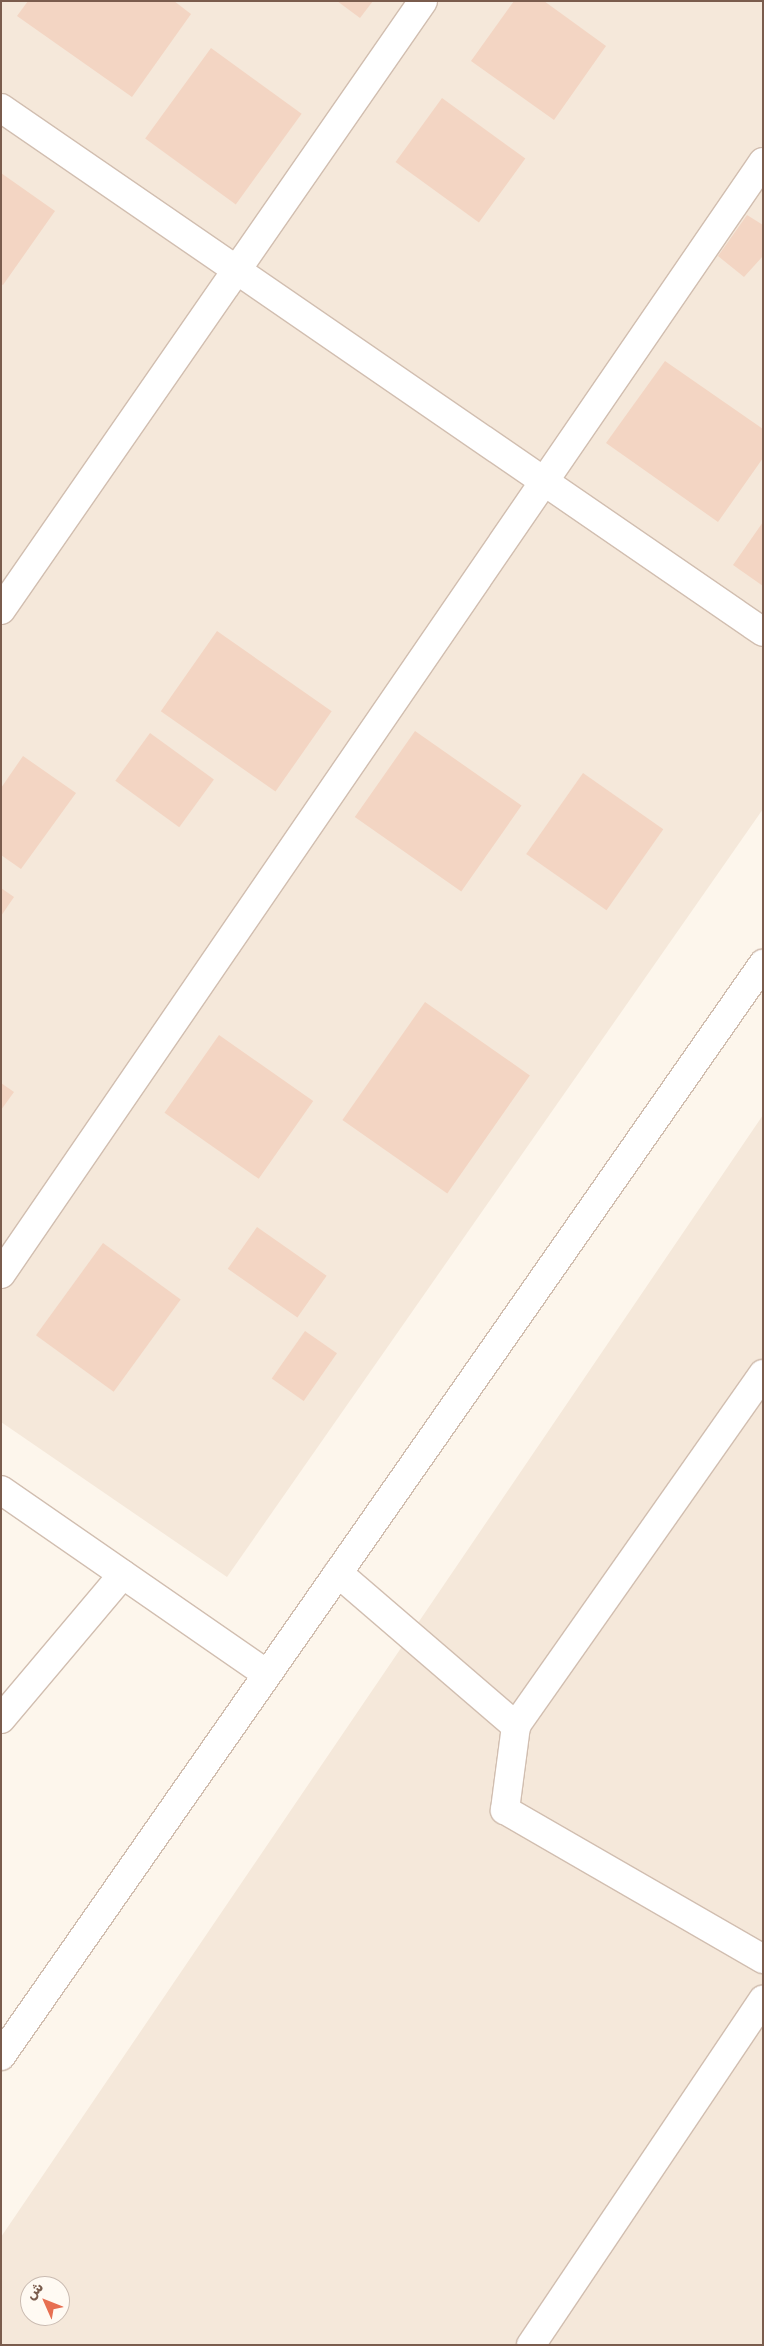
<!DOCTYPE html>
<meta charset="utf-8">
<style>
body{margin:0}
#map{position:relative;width:764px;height:2346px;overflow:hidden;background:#fdf6ec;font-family:Rubik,Vazirmatn,sans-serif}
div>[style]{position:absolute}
.residential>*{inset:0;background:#f5e8da}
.building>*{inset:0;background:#f3d5c3;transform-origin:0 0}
.roads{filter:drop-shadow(1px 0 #d1beb0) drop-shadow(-1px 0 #d1beb0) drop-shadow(0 1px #d1beb0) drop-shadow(0 -1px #d1beb0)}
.minor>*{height:28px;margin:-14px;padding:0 14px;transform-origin:14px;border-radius:14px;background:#fff}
.tertiary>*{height:28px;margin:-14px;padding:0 14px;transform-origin:14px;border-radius:14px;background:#fff}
span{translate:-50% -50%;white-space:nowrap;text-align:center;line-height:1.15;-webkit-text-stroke:4px #fffaf3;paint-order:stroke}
.frame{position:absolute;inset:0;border:2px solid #7a5c4d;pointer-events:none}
.north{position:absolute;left:20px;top:2276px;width:50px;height:50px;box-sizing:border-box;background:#fffaf3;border:1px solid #cabbb1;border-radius:50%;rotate:314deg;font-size:14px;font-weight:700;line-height:20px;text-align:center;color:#7a5c4d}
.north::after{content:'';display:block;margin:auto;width:18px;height:22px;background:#e76f51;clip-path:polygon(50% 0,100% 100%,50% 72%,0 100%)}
</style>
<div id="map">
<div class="residential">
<div style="clip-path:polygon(1px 1px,763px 1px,763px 809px,227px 1577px,1px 1422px)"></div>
<div style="clip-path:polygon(evenodd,763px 1115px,763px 2345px,1px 2345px,1px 2237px,763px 1115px,30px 2286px,60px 2286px,60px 2316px,30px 2316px,30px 2286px)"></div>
</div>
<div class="building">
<div style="clip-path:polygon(28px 1px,174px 1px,191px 14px,132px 97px,17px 16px)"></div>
<div style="clip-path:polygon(337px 1px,373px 1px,360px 18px)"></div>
<div style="clip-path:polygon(514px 1px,544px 1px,606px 46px,554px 120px,471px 61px)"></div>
<div style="left:211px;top:48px;width:112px;height:112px;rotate:36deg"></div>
<div style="left:442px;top:98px;width:103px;height:79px;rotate:36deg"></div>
<div style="clip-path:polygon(1px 173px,55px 211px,3px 285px,1px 284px)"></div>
<div style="clip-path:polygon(747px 215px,763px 225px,763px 256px,744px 277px,718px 256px)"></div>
<div style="clip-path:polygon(665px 361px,763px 429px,763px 458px,718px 522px,606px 443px)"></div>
<div style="clip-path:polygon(763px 522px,763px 586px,733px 565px)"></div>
<div style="left:217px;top:631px;width:140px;height:98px;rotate:35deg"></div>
<div style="left:415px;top:731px;width:130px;height:105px;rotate:35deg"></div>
<div style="left:150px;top:733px;width:79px;height:59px;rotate:36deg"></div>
<div style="clip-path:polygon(23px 756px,76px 793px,21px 869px,1px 855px,1px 788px)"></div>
<div style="left:583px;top:773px;width:98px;height:99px;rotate:35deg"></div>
<div style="clip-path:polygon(1px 888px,14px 897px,1px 916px)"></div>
<div style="left:425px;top:1002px;width:128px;height:144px;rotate:35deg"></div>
<div style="left:219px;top:1035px;width:115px;height:95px;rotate:35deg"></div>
<div style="clip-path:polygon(1px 1083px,14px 1092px,1px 1110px)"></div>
<div style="left:257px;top:1227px;width:85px;height:51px;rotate:35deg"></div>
<div style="left:103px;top:1243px;width:96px;height:114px;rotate:36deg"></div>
<div style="left:305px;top:1331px;width:39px;height:58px;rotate:35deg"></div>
</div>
<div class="roads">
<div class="minor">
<div style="left:1px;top:108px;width:925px;rotate:34.51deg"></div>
<div style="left:1px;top:610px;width:741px;rotate:-55.28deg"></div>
<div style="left:1px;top:1274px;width:1348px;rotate:-55.58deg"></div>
<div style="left:763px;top:1374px;width:430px;rotate:125.1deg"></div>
<div style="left:516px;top:1726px;width:85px;rotate:97.5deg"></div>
<div style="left:505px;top:1810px;width:298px;rotate:30deg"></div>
<div style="left:338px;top:1573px;width:235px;rotate:40.7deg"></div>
<div style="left:1px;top:1719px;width:189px;rotate:-49.9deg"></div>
<div style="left:531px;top:2345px;width:416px;rotate:-56.1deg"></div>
</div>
<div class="tertiary">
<div style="left:1px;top:1490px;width:323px;rotate:34.7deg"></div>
<div style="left:1px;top:2056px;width:1332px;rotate:-55.09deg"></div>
</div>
</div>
<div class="frame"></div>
<div class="north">ش</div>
</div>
